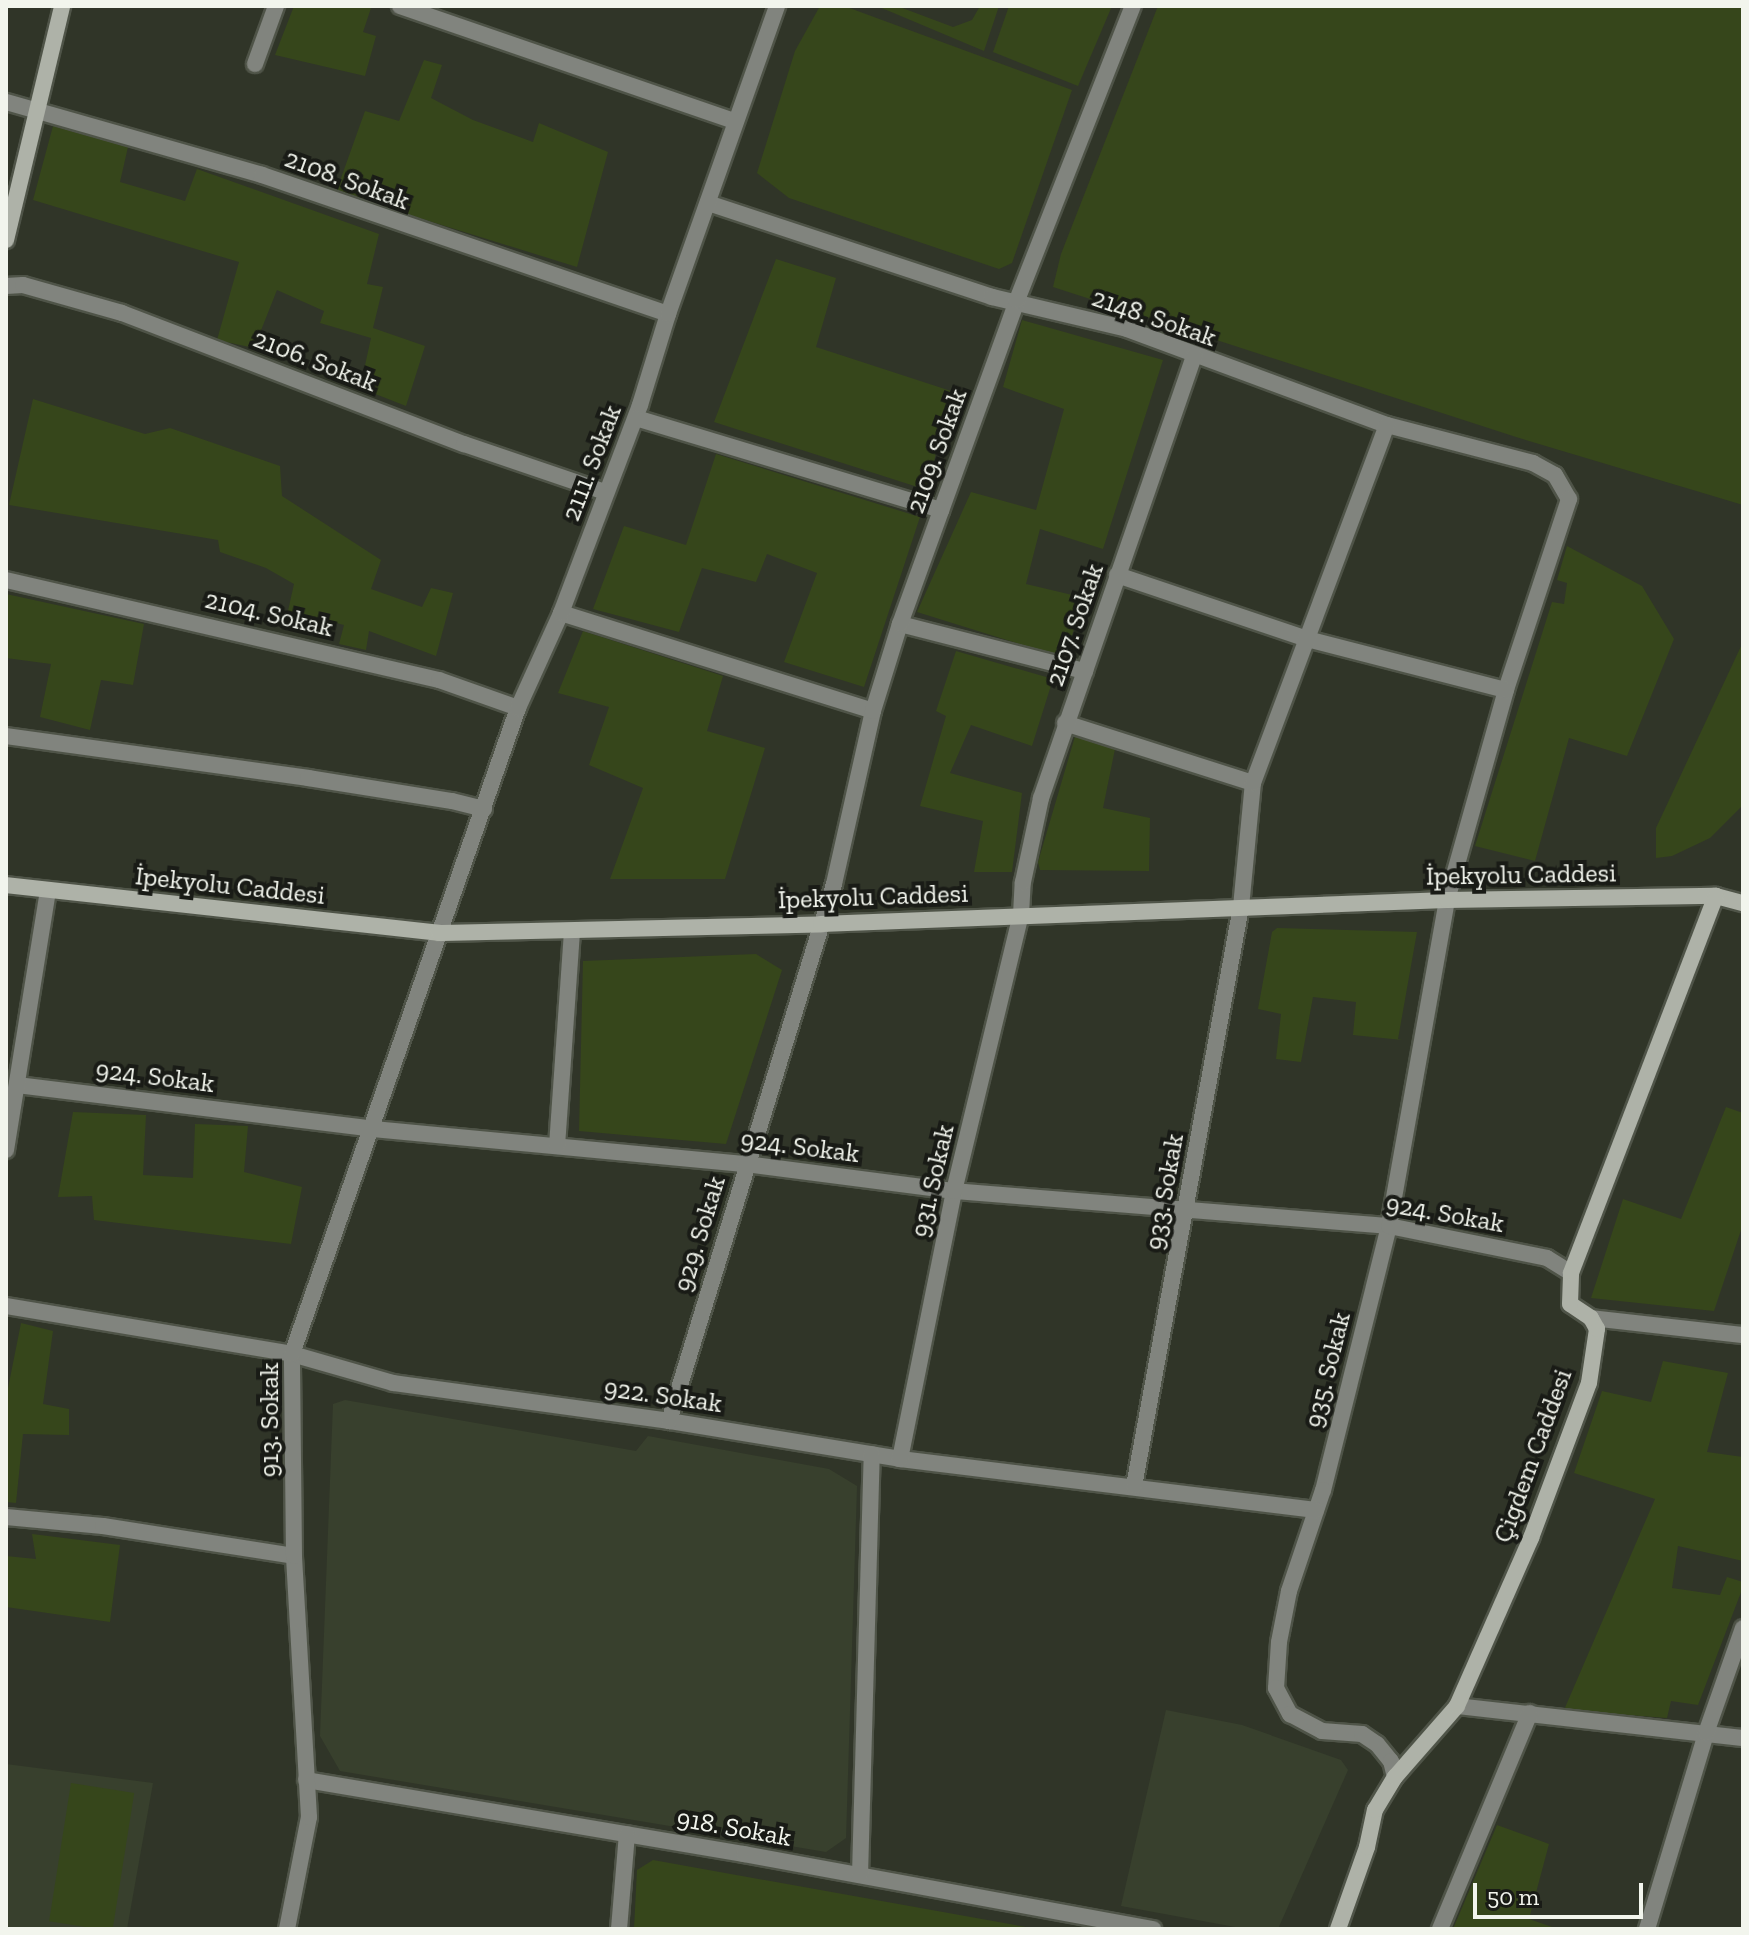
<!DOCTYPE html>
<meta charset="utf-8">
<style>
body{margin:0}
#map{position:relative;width:1749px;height:1935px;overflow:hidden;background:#303528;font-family:"Zilla Slab",serif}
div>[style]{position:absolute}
.built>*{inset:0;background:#38402d}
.green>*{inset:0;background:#36461b;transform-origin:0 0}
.roads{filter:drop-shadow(2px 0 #4f5448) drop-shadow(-2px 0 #4f5448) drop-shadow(0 2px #4f5448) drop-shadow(0 -2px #4f5448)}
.street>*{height:16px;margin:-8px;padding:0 8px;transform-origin:8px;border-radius:8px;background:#81847e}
.secondary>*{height:16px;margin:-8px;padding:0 8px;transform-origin:8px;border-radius:8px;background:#aeb2a8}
span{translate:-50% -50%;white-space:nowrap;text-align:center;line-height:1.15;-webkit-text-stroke:8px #191b16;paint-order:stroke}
.street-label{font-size:26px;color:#f2f5ed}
.frame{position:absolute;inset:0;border:8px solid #f2f5ed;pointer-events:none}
.scale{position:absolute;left:1473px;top:1883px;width:170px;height:36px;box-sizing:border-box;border:4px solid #f2f5ed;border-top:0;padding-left:10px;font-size:24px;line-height:28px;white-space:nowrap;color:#f2f5ed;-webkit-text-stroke:6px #191b16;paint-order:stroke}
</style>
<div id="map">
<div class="built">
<div style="clip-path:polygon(345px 1400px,636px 1451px,648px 1436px,829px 1469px,857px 1486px,846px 1838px,826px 1852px,340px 1771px,320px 1736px,333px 1404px)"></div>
<div style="clip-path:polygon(1166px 1710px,1242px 1725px,1341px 1760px,1348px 1770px,1278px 1929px,1246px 1929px,1121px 1906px)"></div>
<div style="clip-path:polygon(6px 1764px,153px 1783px,127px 1929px,6px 1929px)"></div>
</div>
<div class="green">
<div style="clip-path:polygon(294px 6px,371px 8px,363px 32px,376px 36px,365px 76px,275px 55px)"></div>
<div style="clip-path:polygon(820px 6px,844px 6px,1072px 90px,1012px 263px,999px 269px,789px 198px,757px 173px,795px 51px)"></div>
<div style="clip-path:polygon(877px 6px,897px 6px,953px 27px,972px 20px,980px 6px,999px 6px,984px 51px)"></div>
<div style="clip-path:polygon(1009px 6px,1112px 6px,1078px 86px,993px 52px)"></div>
<div style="clip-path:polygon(1158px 6px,1743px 6px,1743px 505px,1516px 437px,1053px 287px,1061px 254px)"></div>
<div style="clip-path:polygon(424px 60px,442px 65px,431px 98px,473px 120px,533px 142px,539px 123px,608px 152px,577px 267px,336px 192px,365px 111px,399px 121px)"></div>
<div style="clip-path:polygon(53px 126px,128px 147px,120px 182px,185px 201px,197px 169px,379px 234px,367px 284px,383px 287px,373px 328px,425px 346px,406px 406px,360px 388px,371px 338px,320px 323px,324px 311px,277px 290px,254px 348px,217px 340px,239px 262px,33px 200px)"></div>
<div style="clip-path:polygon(776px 259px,836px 278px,816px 347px,951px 391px,927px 490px,714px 422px)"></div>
<div style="clip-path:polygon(1022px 320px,1163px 360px,1103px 549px,1040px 529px,1026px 584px,1085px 598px,1064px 658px,917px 612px,971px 492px,1036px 510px,1064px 409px,1003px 387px)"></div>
<div style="clip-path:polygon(33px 399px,145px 434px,170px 428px,280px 466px,282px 496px,381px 560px,371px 589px,422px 607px,431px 588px,453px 593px,436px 656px,369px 631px,366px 650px,339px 644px,344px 625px,314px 617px,310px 632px,285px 624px,294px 584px,266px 568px,220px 552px,218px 540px,9px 505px)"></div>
<div style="clip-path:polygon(716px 454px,920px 517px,864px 687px,784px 662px,817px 573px,767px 554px,756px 582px,702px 568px,679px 632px,593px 609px,624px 526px,686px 545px)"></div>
<div style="clip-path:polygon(1567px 546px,1642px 586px,1674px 639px,1627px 756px,1569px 738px,1535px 861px,1475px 846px,1552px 602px,1564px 604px,1567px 583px,1557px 580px)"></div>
<div style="clip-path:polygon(6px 594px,144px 624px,133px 685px,101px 680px,90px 730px,40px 717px,51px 664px,6px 658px)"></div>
<div style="clip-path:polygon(583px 631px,723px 676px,707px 731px,765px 748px,725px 879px,610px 879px,643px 788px,589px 765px,609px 707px,558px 693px)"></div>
<div style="clip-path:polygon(1743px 642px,1743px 805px,1710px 838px,1672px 856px,1656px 858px,1656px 828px)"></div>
<div style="clip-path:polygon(956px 651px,1053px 679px,1032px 746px,971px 725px,950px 773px,1022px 793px,1012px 872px,974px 872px,983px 821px,920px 806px,946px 716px,936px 711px)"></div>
<div style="clip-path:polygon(1076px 733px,1115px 749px,1103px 808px,1150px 818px,1149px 871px,1040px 870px,1038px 862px)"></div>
<div style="clip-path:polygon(1277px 928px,1417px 932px,1398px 1039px,1402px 1040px,1353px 1035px,1356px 1002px,1313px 997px,1301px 1062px,1276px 1059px,1281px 1014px,1258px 1009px,1272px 932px)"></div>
<div style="clip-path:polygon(756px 954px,782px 970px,726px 1144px,579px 1131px,583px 961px)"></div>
<div style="clip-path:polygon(1726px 1107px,1743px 1113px,1743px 1224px,1714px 1311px,1591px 1298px,1623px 1199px,1681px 1219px)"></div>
<div style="clip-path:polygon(73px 1112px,146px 1115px,143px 1175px,193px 1178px,195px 1124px,248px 1126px,244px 1172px,302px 1187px,291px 1244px,94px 1220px,92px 1196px,58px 1197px)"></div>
<div style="clip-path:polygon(21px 1323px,53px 1331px,43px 1404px,69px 1409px,69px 1435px,23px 1434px,16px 1503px,6px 1502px,6px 1398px)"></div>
<div style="clip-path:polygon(1663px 1361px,1728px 1373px,1707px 1452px,1743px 1457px,1743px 1561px,1678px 1546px,1672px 1588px,1720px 1595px,1727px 1577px,1743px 1582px,1743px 1587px,1698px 1705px,1671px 1701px,1667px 1718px,1564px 1710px,1655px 1499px,1574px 1473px,1602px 1391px,1651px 1402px)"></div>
<div style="clip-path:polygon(32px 1534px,120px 1545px,110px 1622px,6px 1607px,6px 1556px,36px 1559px)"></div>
<div style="left:71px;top:1783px;width:64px;height:140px;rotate:9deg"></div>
<div style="clip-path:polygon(1497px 1825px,1549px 1844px,1529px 1919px,1558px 1929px,1453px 1929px)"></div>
<div style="clip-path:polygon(653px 1860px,1037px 1929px,634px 1929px,637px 1870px)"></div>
</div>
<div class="roads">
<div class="street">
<div style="left:400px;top:6px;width:353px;rotate:19deg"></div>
<div style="left:255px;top:64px;width:62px;rotate:-70.1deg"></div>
<div style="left:6px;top:102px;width:266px;rotate:15.9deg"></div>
<div style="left:262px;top:175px;width:429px;rotate:18.9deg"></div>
<div style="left:708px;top:203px;width:299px;rotate:18.3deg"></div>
<div style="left:992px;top:297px;width:139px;rotate:13.3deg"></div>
<div style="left:1127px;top:329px;width:277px;rotate:20.3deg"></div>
<div style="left:1387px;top:425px;width:151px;rotate:14.6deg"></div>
<div style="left:1533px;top:463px;width:25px;rotate:29deg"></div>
<div style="left:1555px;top:475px;width:28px;rotate:60deg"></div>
<div style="left:1569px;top:499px;width:201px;rotate:108.3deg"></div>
<div style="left:1506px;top:690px;width:218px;rotate:105.7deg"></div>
<div style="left:1447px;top:900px;width:331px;rotate:100.1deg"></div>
<div style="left:1389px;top:1226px;width:272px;rotate:104deg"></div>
<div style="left:1323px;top:1490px;width:107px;rotate:108.6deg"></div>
<div style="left:1289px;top:1591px;width:52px;rotate:101.1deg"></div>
<div style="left:1279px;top:1642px;width:46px;rotate:93.7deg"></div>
<div style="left:1276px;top:1688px;width:30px;rotate:62deg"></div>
<div style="left:1290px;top:1714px;width:36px;rotate:28deg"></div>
<div style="left:1322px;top:1731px;width:40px;rotate:4.3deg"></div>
<div style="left:1362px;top:1734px;width:18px;rotate:34deg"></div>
<div style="left:1377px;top:1744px;width:22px;rotate:51deg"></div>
<div style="left:1391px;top:1761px;width:16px;rotate:76deg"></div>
<div style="left:6px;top:286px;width:17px;rotate:-3deg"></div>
<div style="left:23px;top:285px;width:103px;rotate:15.8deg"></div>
<div style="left:122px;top:313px;width:366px;rotate:21deg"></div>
<div style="left:464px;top:444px;width:149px;rotate:18.8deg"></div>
<div style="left:636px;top:418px;width:319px;rotate:16.8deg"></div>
<div style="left:1117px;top:575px;width:200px;rotate:18.6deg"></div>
<div style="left:1307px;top:639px;width:205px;rotate:14.4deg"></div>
<div style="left:6px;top:580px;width:444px;rotate:13deg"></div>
<div style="left:439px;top:680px;width:84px;rotate:19.5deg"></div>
<div style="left:561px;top:613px;width:327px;rotate:17.4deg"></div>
<div style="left:900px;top:624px;width:191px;rotate:14.3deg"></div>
<div style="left:1065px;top:723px;width:197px;rotate:17.7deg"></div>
<div style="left:6px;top:736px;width:305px;rotate:7.9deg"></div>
<div style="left:308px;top:778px;width:146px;rotate:9.1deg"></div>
<div style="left:452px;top:801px;width:33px;rotate:14deg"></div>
<div style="left:17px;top:1085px;width:359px;rotate:7deg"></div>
<div style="left:373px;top:1129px;width:375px;rotate:5.4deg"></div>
<div style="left:746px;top:1164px;width:210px;rotate:7.4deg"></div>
<div style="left:954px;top:1191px;width:436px;rotate:4.6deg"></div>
<div style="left:1389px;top:1226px;width:161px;rotate:11.4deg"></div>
<div style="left:1547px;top:1258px;width:28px;rotate:32deg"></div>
<div style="left:557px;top:1146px;width:215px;rotate:-86deg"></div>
<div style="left:6px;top:1150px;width:263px;rotate:-80.8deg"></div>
<div style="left:6px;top:1306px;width:290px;rotate:9.5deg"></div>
<div style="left:292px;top:1354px;width:105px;rotate:16deg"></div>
<div style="left:393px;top:1383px;width:279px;rotate:7.8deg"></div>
<div style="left:669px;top:1421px;width:234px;rotate:9.3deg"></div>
<div style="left:900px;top:1459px;width:419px;rotate:7deg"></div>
<div style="left:1591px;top:1318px;width:153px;rotate:6.4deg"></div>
<div style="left:669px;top:1421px;width:562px;rotate:-72.92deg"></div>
<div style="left:834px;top:884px;width:177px;rotate:-77.3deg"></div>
<div style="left:873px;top:711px;width:91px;rotate:-72.8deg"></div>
<div style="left:900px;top:624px;width:344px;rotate:-70.1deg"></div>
<div style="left:1017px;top:300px;width:316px;rotate:-68.5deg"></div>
<div style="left:900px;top:1459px;width:273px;rotate:-78.6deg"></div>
<div style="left:954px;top:1191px;width:284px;rotate:-76.4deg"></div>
<div style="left:1021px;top:915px;width:33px;rotate:-87deg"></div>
<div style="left:1023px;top:882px;width:86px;rotate:-77.9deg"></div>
<div style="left:1041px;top:798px;width:468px;rotate:-70.9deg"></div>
<div style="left:1134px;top:1486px;width:589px;rotate:-79.53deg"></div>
<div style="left:1241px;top:907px;width:125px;rotate:-84.5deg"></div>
<div style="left:1253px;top:783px;width:382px;rotate:-69.5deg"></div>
<div style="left:6px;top:1517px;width:97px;rotate:5.3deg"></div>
<div style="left:103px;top:1526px;width:193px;rotate:8.9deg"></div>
<div style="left:1457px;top:1706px;width:288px;rotate:6.4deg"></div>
<div style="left:306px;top:1780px;width:444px;rotate:9.6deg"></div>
<div style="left:744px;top:1854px;width:416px;rotate:10.4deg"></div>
<div style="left:860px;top:1875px;width:421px;rotate:-88.4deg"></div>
<div style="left:287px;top:1929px;width:114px;rotate:-78.9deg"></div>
<div style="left:309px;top:1817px;width:261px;rotate:-93.3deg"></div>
<div style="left:294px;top:1556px;width:202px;rotate:-90.6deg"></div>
<div style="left:292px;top:1354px;width:684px;rotate:-70.72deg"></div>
<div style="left:518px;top:708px;width:104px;rotate:-65.6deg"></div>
<div style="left:561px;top:613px;width:222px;rotate:-69.2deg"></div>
<div style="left:640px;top:405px;width:95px;rotate:-72.9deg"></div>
<div style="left:668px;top:314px;width:327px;rotate:-70.5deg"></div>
<div style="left:619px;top:1929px;width:95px;rotate:-85.2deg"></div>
<div style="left:1440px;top:1929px;width:234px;rotate:-67.4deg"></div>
<div style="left:1647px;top:1929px;width:205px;rotate:-73.2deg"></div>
<div style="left:1706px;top:1733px;width:111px;rotate:-70.6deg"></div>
</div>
<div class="secondary">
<div style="left:6px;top:240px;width:241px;rotate:-76.5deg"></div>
<div style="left:6px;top:885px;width:436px;rotate:6.3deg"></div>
<div style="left:439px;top:933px;width:382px;rotate:-1.3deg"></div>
<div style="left:821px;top:924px;width:626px;rotate:-2.2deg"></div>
<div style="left:1447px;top:900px;width:269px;rotate:-0.9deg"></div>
<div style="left:1716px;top:896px;width:28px;rotate:15deg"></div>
<div style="left:1338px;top:1929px;width:87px;rotate:-70.5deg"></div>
<div style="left:1367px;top:1847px;width:38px;rotate:-78deg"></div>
<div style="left:1375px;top:1810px;width:39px;rotate:-59deg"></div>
<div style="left:1395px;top:1777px;width:94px;rotate:-48.9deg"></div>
<div style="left:1457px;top:1706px;width:184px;rotate:-66.2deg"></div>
<div style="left:1531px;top:1538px;width:165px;rotate:-69.5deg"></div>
<div style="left:1589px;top:1383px;width:55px;rotate:-81.6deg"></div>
<div style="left:1597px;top:1329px;width:13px;rotate:-119deg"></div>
<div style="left:1591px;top:1318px;width:25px;rotate:-146deg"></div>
<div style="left:1570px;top:1304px;width:31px;rotate:-88deg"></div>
<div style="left:1571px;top:1273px;width:404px;rotate:-69deg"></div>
</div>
</div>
<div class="street-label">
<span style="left:347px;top:180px;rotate:20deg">2108. Sokak</span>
<span style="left:1154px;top:318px;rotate:19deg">2148. Sokak</span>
<span style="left:315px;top:361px;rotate:21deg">2106. Sokak</span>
<span style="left:937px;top:451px;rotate:-70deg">2109. Sokak</span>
<span style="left:592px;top:463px;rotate:-69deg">2111. Sokak</span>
<span style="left:269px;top:614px;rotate:13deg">2104. Sokak</span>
<span style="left:1075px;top:625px;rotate:-71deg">2107. Sokak</span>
<span style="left:1521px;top:875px;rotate:-1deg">İpekyolu Caddesi</span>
<span style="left:230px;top:886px;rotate:6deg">İpekyolu Caddesi</span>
<span style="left:873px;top:897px;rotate:-2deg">İpekyolu Caddesi</span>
<span style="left:155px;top:1077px;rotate:7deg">924. Sokak</span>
<span style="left:800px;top:1147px;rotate:7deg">924. Sokak</span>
<span style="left:933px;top:1181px;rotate:-77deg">931. Sokak</span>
<span style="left:1165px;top:1192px;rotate:-80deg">933. Sokak</span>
<span style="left:1445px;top:1214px;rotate:10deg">924. Sokak</span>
<span style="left:700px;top:1234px;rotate:-73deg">929. Sokak</span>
<span style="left:1328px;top:1370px;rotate:-76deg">935. Sokak</span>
<span style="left:663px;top:1396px;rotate:8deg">922. Sokak</span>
<span style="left:270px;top:1420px;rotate:-90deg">913. Sokak</span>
<span style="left:1533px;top:1456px;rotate:-70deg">Çigdem Caddesi</span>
<span style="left:734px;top:1828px;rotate:10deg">918. Sokak</span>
</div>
<div class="frame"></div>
<div class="scale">50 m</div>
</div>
